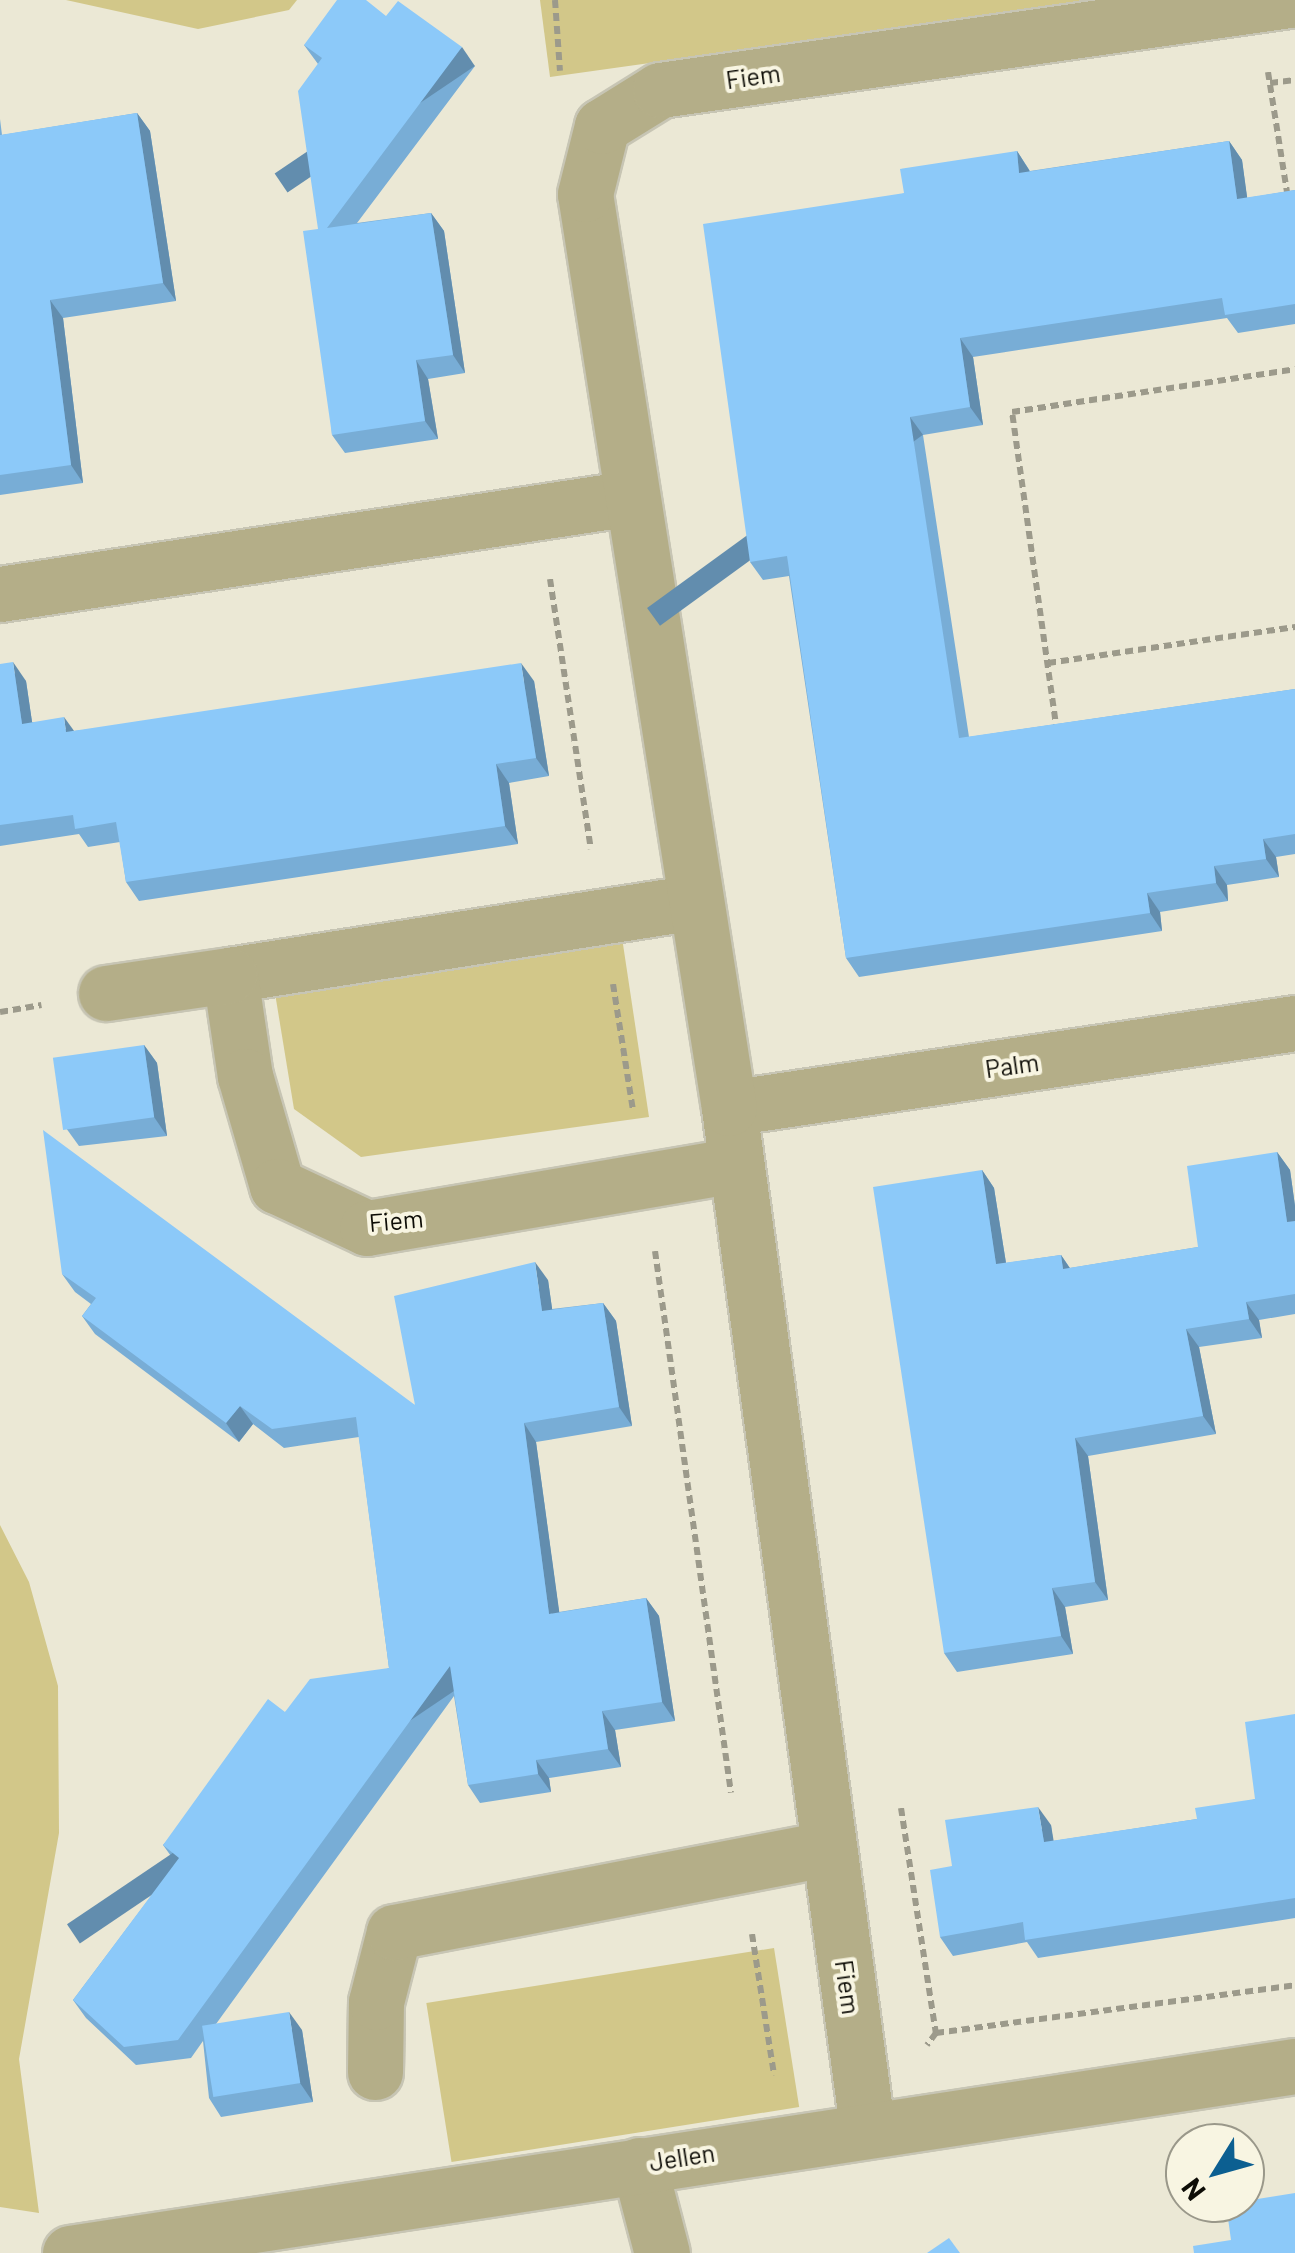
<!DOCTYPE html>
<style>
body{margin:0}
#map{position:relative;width:1295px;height:2253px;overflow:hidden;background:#ebe8d5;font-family:Barlow,sans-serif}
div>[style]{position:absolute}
.green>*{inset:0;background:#d2c789;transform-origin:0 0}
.path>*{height:6px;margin-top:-3px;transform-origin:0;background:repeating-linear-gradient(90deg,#9c9a8b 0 8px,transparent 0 13px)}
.roads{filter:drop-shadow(2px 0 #c7c5b4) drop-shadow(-2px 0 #c7c5b4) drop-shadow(0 2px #c7c5b4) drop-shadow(0 -2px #c7c5b4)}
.minor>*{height:55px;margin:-27.5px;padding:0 27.5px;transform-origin:27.5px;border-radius:27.5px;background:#b4ae88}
.wall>*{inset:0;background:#78add6}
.shaded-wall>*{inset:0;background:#628dae;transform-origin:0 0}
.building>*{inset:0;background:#8cc9f9;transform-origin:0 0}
span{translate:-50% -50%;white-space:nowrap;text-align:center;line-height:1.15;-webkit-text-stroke:8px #f8f5e2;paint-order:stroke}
.street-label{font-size:25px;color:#0d0c06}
.north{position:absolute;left:1165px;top:2123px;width:100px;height:100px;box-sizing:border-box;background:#f8f5e2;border:2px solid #9a988a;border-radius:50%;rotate:233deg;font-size:28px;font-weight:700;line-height:40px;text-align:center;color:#0d0c06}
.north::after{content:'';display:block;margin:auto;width:35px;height:45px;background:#0c5f91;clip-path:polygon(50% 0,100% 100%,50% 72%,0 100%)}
</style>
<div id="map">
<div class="green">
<div style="clip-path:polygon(66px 0,297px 0,289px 10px,198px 29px)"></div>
<div style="clip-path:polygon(540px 0,1097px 0,550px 77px)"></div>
<div style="clip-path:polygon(621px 931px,649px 1117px,361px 1157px,294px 1109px,273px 981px)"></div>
<div style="clip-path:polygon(0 1525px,29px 1582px,58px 1686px,59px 1833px,19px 2059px,39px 2213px,0 2207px)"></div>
<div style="left:774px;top:1948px;width:161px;height:352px;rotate:81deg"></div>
</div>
<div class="path">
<div style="left:555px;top:0;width:71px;rotate:86deg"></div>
<div style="left:1268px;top:72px;width:128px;rotate:81deg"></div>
<div style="left:1270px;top:83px;width:25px;rotate:-7deg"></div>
<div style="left:550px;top:579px;width:273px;rotate:81.4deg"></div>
<div style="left:1048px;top:663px;width:250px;rotate:-8.3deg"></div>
<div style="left:1057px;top:732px;width:323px;rotate:-98deg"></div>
<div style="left:1012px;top:412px;width:286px;rotate:-8.6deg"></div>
<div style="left:613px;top:984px;width:128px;rotate:81deg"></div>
<div style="left:0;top:1012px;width:42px;rotate:-9.7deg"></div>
<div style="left:655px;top:1251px;width:547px;rotate:82.02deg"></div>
<div style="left:901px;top:1808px;width:228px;rotate:81.2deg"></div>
<div style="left:936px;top:2033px;width:15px;rotate:127deg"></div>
<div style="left:752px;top:1934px;width:143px;rotate:81.1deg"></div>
<div style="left:936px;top:2033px;width:362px;rotate:-7.6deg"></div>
</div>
<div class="roads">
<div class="minor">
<div style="left:0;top:594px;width:638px;rotate:-8.65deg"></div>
<div style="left:695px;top:902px;width:471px;rotate:171.1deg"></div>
<div style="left:230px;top:975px;width:102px;rotate:81.6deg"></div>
<div style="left:245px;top:1076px;width:115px;rotate:73.8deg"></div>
<div style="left:277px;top:1186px;width:99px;rotate:25deg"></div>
<div style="left:367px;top:1228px;width:374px;rotate:-9.7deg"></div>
<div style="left:106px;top:993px;width:125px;rotate:-8.3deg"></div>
<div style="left:729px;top:1108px;width:572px;rotate:-8.54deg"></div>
<div style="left:375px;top:2072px;width:70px;rotate:-89.2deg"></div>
<div style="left:376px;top:2002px;width:72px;rotate:-75.6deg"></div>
<div style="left:394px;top:1932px;width:443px;rotate:-10.9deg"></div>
<div style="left:867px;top:2126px;width:1027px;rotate:-97.72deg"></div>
<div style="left:729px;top:1108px;width:925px;rotate:-98.95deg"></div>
<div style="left:585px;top:194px;width:70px;rotate:-76deg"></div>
<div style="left:602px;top:126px;width:68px;rotate:-31.8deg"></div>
<div style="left:660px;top:90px;width:635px;rotate:-8.14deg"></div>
<div style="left:639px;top:2165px;width:91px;rotate:75.4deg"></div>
<div style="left:70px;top:2253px;width:1239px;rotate:-8.68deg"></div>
</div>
</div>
<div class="wall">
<div style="clip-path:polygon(386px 16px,475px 66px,357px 223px,431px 213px,444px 231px,465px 373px,428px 379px,438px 439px,345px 453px,332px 435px,318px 229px,318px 64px,304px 45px)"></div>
<div style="clip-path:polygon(137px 113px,150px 131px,176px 301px,63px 318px,83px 483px,0 495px,0 119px,2px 135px)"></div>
<div style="clip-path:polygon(1229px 141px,1242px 160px,1247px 198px,1295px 190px,1295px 324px,1238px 333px,1227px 318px,973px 357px,983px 425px,923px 435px,969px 737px,1295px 689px,1295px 854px,1276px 857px,1279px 877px,1227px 885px,1228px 901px,1160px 912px,1162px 931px,859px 977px,846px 958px,789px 576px,763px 580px,750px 562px,904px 193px,1017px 151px,1030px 171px)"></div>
<div style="clip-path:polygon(0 664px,26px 681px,32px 722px,74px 731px,534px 681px,549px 776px,509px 783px,518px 844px,139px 901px,126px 882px,120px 842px,88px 847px,79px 834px,0 846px)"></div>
<div style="clip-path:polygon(144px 1045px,157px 1063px,167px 1136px,79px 1146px,66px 1128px)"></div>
<div style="clip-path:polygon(1277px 1152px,1290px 1170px,1295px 1206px,1295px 1314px,1259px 1320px,1262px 1338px,1199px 1347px,1216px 1434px,1088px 1456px,1108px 1600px,1065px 1607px,1073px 1654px,957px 1672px,944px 1653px,982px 1170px,994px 1188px,1006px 1263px,1061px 1255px,1070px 1268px,1198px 1247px)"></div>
<div style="clip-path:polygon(62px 1274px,415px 1405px,548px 1280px,552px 1309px,603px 1303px,616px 1321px,632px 1426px,536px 1442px,559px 1612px,646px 1598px,659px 1616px,675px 1721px,615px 1730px,621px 1767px,549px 1778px,551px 1792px,480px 1803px,468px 1785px,454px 1696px,216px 2024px,302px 2030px,313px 2102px,221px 2117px,209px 2098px,203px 2041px,191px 2058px,136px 2065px,86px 2018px,73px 2000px,176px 1863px,163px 1845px,285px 1712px,389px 1668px,359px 1437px,284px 1448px,253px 1424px,239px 1442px,95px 1334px,82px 1316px,91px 1304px,75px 1292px)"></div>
<div style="clip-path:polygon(1295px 1714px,1295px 1918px,1038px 1958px,1027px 1942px,953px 1956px,940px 1937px,952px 1866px,1051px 1825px,1053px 1841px,1197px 1819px,1255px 1799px)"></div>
</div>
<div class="shaded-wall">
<div style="left:462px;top:47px;width:23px;height:226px;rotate:56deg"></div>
<div style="clip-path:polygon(137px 113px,150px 131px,176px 301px,163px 283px)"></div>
<div style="clip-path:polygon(1229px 141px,1242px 160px,1250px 218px,1237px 199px)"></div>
<div style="clip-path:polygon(1017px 151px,1029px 170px,1032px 191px,1019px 173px)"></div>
<div style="clip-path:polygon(431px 213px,444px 231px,465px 373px,453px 355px)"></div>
<div style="clip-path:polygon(50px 300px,63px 318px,83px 483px,71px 465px)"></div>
<div style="clip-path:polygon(960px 338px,973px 357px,983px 425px,970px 407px)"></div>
<div style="clip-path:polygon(416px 360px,428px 379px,438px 439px,425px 421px)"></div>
<div style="left:910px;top:417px;width:22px;height:325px;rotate:54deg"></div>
<div style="clip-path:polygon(13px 662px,26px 681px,35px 742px,22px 724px)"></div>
<div style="clip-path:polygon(521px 663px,534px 681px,549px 776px,536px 758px)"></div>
<div style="clip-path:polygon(64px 717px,77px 735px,66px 732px)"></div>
<div style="clip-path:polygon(496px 764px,509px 783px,518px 844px,505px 826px)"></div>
<div style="clip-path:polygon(1263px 839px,1276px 857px,1279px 877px,1266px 859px)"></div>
<div style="clip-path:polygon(1214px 866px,1227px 885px,1228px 901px,1216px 883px)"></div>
<div style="clip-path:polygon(1147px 893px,1160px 912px,1162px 931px,1150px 913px)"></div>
<div style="clip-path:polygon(144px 1045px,157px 1063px,167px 1136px,154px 1117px)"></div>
<div style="clip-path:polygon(1277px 1152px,1290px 1170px,1295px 1206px,1295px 1233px,1287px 1222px)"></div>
<div style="clip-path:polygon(982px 1170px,994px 1188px,1009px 1282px,996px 1264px)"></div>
<div style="clip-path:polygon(1061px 1255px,1073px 1273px,1063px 1269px)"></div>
<div style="clip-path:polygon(535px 1262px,548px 1280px,555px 1329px,542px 1311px)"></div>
<div style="clip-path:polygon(1246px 1302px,1259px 1320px,1262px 1338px,1249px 1319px)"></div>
<div style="clip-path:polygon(603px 1303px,616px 1321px,632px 1426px,619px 1407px)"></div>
<div style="clip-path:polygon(1186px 1329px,1199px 1347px,1216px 1434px,1203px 1416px)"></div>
<div style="clip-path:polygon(240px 1406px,253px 1424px,239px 1442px,226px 1423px)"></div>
<div style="clip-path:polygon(524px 1423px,536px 1442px,562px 1632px,549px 1614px)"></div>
<div style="clip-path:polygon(1075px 1438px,1088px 1456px,1108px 1600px,1095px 1582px)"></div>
<div style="clip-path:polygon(1052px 1588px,1065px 1607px,1073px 1654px,1061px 1636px)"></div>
<div style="clip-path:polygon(646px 1598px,659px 1616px,675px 1721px,662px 1702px)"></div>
<div style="left:450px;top:1666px;width:23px;height:462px;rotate:56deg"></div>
<div style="clip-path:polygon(602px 1711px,615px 1730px,621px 1767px,608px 1749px)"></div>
<div style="clip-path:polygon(536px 1760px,549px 1778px,551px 1792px,538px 1774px)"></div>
<div style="clip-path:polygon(1038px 1807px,1051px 1825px,1057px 1861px,1044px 1842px)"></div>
<div style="clip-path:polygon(289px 2012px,302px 2030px,313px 2102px,300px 2083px)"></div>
</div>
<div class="building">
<div style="clip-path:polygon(337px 0,366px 0,386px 16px,398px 1px,462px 47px,327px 228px,431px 213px,453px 355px,416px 360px,425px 421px,332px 435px,303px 231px,318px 229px,298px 91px,322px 58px,304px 45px)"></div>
<div style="clip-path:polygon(137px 113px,163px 283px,50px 300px,71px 465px,0 475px,0 135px)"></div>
<div style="clip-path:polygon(1229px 141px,1237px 199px,1295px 190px,1295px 304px,1225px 315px,1222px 298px,960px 338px,970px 407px,910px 417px,959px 738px,1295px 689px,1295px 834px,1263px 839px,1266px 859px,1214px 866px,1216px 883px,1147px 893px,1150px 913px,846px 958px,787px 556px,750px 562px,703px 224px,904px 193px,900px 169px,1017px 151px,1019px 173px)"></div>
<div style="clip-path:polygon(13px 662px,22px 724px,64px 717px,66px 732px,521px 663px,536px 758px,496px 764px,505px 826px,126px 882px,116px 822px,75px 829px,73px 815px,0 825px,0 664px)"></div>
<div style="left:144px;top:1045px;width:73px;height:92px;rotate:82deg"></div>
<div style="clip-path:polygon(43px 1130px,415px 1405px,394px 1296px,535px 1262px,542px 1311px,603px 1303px,619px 1407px,524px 1423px,549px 1614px,646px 1598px,662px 1702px,602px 1711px,608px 1749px,536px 1760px,538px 1774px,468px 1785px,450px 1666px,178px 2040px,124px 2047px,73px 2000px,179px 1858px,163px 1845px,268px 1699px,285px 1712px,310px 1679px,389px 1668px,356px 1417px,272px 1429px,240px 1406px,226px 1423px,82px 1316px,96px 1298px,62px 1274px)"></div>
<div style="clip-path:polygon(1277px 1152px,1287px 1222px,1295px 1221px,1295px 1294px,1246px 1302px,1249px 1319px,1186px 1329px,1203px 1416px,1075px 1438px,1095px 1582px,1052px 1588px,1061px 1636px,944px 1653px,873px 1187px,982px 1170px,996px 1264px,1061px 1255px,1063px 1269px,1198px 1247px,1187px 1166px)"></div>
<div style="clip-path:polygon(1295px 1714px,1295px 1898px,1025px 1940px,1023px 1922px,940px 1937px,930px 1870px,952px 1866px,945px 1820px,1038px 1807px,1044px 1842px,1197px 1819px,1195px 1808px,1255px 1799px,1245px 1722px)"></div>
<div style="left:289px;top:2012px;width:72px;height:88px;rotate:81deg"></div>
<div style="clip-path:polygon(1295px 2193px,1295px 2253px,1194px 2253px,1193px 2246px,1231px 2240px,1226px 2204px,1245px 2203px,1245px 2201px)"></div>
<div style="clip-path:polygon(949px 2238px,960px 2253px,927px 2253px)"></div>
</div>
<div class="street-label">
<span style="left:753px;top:76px;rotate:-8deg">Fiem</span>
<span style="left:1012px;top:1065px;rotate:-8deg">Palm</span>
<span style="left:396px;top:1220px;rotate:-5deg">Fiem</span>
<span style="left:848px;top:1987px;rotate:82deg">Fiem</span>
<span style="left:682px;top:2157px;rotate:-9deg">Jellen</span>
</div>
<div class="north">N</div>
</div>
